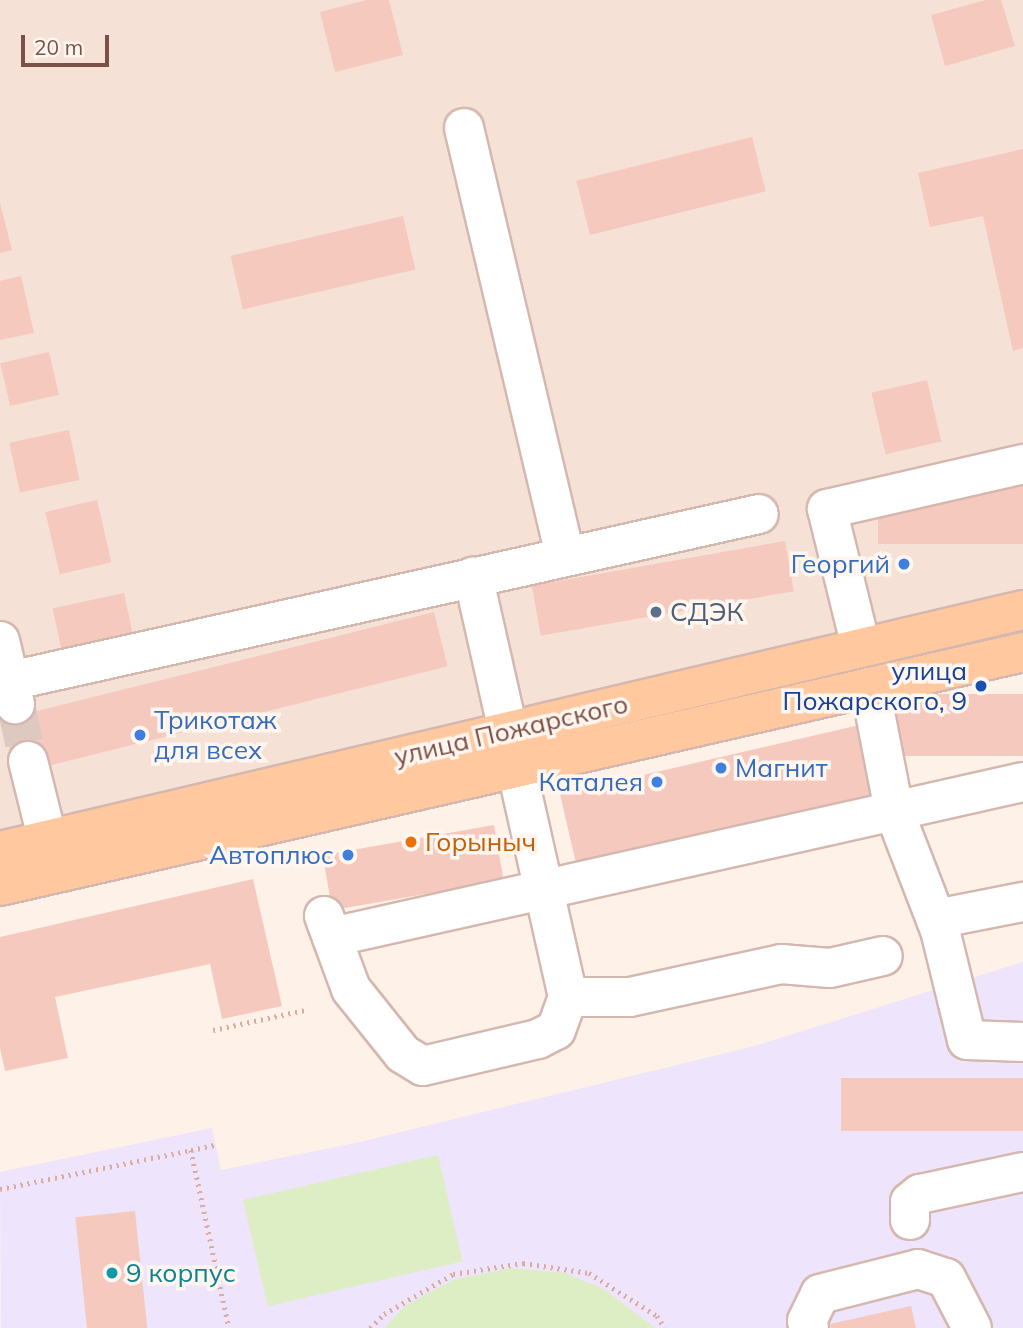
<!DOCTYPE html>
<meta charset="utf-8">
<style>
body{margin:0}
#map{position:relative;width:1023px;height:1328px;overflow:hidden;background:#fef1e8;font-family:Mulish,sans-serif}
div>[style]{position:absolute}
.residential>*{inset:0;background:#f6e1d6}
.education>*{inset:0;background:#eee4fb}
.green>*{inset:0;background:#ddedc4;transform-origin:0 0}
.building>*{inset:0;background:#f5c9bd;transform-origin:0 0}
.minor-tunnel>*{height:38px;margin-top:-19px;transform-origin:0;background:repeating-linear-gradient(90deg,#ddc9c0 0 38px,transparent 0 57px)}
.path>*{height:4.5px;margin-top:-2.25px;transform-origin:0;background:repeating-linear-gradient(90deg,#dbaba0 0 2px,transparent 0 7px)}
.roads{filter:drop-shadow(2px 0 #d4b8af) drop-shadow(-2px 0 #d4b8af) drop-shadow(0 2px #d4b8af) drop-shadow(0 -2px #d4b8af)}
.minor>*{height:38px;margin:-19px;padding:0 19px;transform-origin:19px;border-radius:19px;background:#fff}
.major>*{height:38px;margin:-19px;padding:0 19px;transform-origin:19px;border-radius:19px;background:#ffc89e}
.dots>*{width:19px;height:19px;translate:-50% -50%;box-sizing:border-box;border:4px solid #fff6f0;border-radius:50%}
span{translate:-50% -50%;white-space:nowrap;text-align:center;line-height:1.15;-webkit-text-stroke:7px #fff6f0;paint-order:stroke}
.shop-label{font-size:26px;color:#366cbe}
.right{translate:-100% -50%;text-align:right}
.left{translate:0 -50%;text-align:left}
.service-label{font-size:26px;color:#4e5e75}
.transit-label{font-size:26px;color:#164399}
.street-label{font-size:26px;color:#7a5149}
.food-label{font-size:26px;color:#c56008}
.culture-label{font-size:26px;color:#0d838f}
.scale{position:absolute;left:21px;top:35px;width:88px;height:32px;box-sizing:border-box;border:4px solid #7a5149;border-top:0;padding-left:9px;font-size:21px;line-height:24px;white-space:nowrap;color:#7a5149;-webkit-text-stroke:5px #fff6f0;paint-order:stroke}
</style>
<div id="map">
<div class="residential">
<div style="clip-path:polygon(0 0,1023px 0,1023px 610px,0 851px)"></div>
</div>
<div class="education">
<div style="clip-path:polygon(1023px 962px,1023px 1328px,1px 1328px,0 1172px,212px 1128px,221px 1170px,360px 1142px,755px 1046px)"></div>
</div>
<div class="green">
<div style="left:438px;top:1155px;width:109px;height:200px;rotate:77deg"></div>
<div style="clip-path:polygon(511px 1268px,564px 1273px,604px 1289px,655px 1328px,384px 1328px,405px 1306px,453px 1280px)"></div>
</div>
<div class="building">
<div style="clip-path:polygon(367px 0,389px 0,403px 55px,335px 72px,320px 12px)"></div>
<div style="clip-path:polygon(986px 0,1001px 0,1015px 46px,945px 66px,931px 15px)"></div>
<div style="left:752px;top:137px;width:56px;height:181px;rotate:76deg"></div>
<div style="clip-path:polygon(1023px 149px,1023px 348px,1013px 351px,983px 216px,930px 227px,918px 173px)"></div>
<div style="clip-path:polygon(0 203px,12px 250px,0 253px)"></div>
<div style="left:403px;top:216px;width:55px;height:177px;rotate:77deg"></div>
<div style="clip-path:polygon(21px 276px,34px 333px,0 340px,0 281px)"></div>
<div style="left:49px;top:352px;width:44px;height:50px;rotate:77deg"></div>
<div style="left:927px;top:380px;width:63px;height:57px;rotate:77deg"></div>
<div style="left:69px;top:430px;width:51px;height:61px;rotate:78deg"></div>
<div style="left:1023px;top:486px;width:58px;height:145px;rotate:90deg"></div>
<div style="left:97px;top:500px;width:64px;height:53px;rotate:77deg"></div>
<div style="left:785px;top:541px;width:51px;height:257px;rotate:80deg"></div>
<div style="left:124px;top:593px;width:43px;height:73px;rotate:78deg"></div>
<div style="left:434px;top:612px;width:56px;height:445px;rotate:76deg"></div>
<div style="left:1023px;top:694px;width:62px;height:143px;rotate:90deg"></div>
<div style="left:864px;top:724px;width:73px;height:312px;rotate:77deg"></div>
<div style="left:494px;top:825px;width:56px;height:174px;rotate:80deg"></div>
<div style="clip-path:polygon(253px 879px,282px 1006px,222px 1019px,210px 964px,55px 997px,68px 1058px,5px 1071px,0 1048px,0 937px)"></div>
<div style="left:1023px;top:1078px;width:53px;height:182px;rotate:90deg"></div>
<div style="left:135px;top:1211px;width:118px;height:60px;rotate:84deg"></div>
<div style="clip-path:polygon(911px 1306px,916px 1328px,831px 1328px,830px 1324px)"></div>
</div>
<div class="minor-tunnel">
<div style="left:16px;top:706px;width:56px;rotate:77.7deg"></div>
</div>
<div class="path">
<div style="left:213px;top:1030px;width:98px;rotate:-12.3deg"></div>
<div style="left:191px;top:1150px;width:25px;rotate:-12deg"></div>
<div style="left:0;top:1189px;width:195px;rotate:-11.5deg"></div>
<div style="left:191px;top:1150px;width:182px;rotate:77.9deg"></div>
<div style="left:370px;top:1328px;width:20px;rotate:-45deg"></div>
<div style="left:384px;top:1314px;width:80px;rotate:-30.1deg"></div>
<div style="left:453px;top:1274px;width:71px;rotate:-8.9deg"></div>
<div style="left:523px;top:1263px;width:67px;rotate:8.6deg"></div>
<div style="left:589px;top:1273px;width:80px;rotate:32.3deg"></div>
<div style="left:657px;top:1316px;width:14px;rotate:56deg"></div>
</div>
<div class="roads">
<div class="minor">
<div style="left:464px;top:128px;width:440px;rotate:76.7deg"></div>
<div style="left:0;top:641px;width:65px;rotate:76.6deg"></div>
<div style="left:861px;top:647px;width:142px;rotate:-103.8deg"></div>
<div style="left:827px;top:509px;width:201px;rotate:-12.9deg"></div>
<div style="left:10px;top:681px;width:767px;rotate:-12.57deg"></div>
<div style="left:870px;top:687px;width:126px;rotate:79deg"></div>
<div style="left:894px;top:811px;width:132px;rotate:-12.7deg"></div>
<div style="left:28px;top:761px;width:82px;rotate:76deg"></div>
<div style="left:324px;top:916px;width:78px;rotate:69.7deg"></div>
<div style="left:351px;top:989px;width:83px;rotate:51.3deg"></div>
<div style="left:403px;top:1054px;width:23px;rotate:31deg"></div>
<div style="left:423px;top:1066px;width:118px;rotate:-13.2deg"></div>
<div style="left:538px;top:1039px;width:20px;rotate:-27deg"></div>
<div style="left:556px;top:1030px;width:35px;rotate:-70deg"></div>
<div style="left:568px;top:997px;width:431px;rotate:-102.7deg"></div>
<div style="left:936px;top:919px;width:89px;rotate:-11.1deg"></div>
<div style="left:332px;top:937px;width:576px;rotate:-12.64deg"></div>
<div style="left:894px;top:811px;width:128px;rotate:68.9deg"></div>
<div style="left:940px;top:930px;width:113px;rotate:76.2deg"></div>
<div style="left:967px;top:1040px;width:56px;rotate:2deg"></div>
<div style="left:568px;top:997px;width:62px"></div>
<div style="left:630px;top:997px;width:155px;rotate:-12.3deg"></div>
<div style="left:781px;top:964px;width:49px;rotate:4.7deg"></div>
<div style="left:830px;top:968px;width:54px;rotate:-12.8deg"></div>
<div style="left:910px;top:1220px;width:18px;rotate:-90deg"></div>
<div style="left:910px;top:1202px;width:13px;rotate:-39deg"></div>
<div style="left:920px;top:1194px;width:105px;rotate:-12.1deg"></div>
<div style="left:809px;top:1328px;width:7px;rotate:-106deg"></div>
<div style="left:807px;top:1321px;width:30px;rotate:-64deg"></div>
<div style="left:820px;top:1294px;width:101px;rotate:-14.3deg"></div>
<div style="left:918px;top:1269px;width:29px;rotate:18deg"></div>
<div style="left:946px;top:1278px;width:56px;rotate:62.5deg"></div>
</div>
<div class="major">
<div style="left:0;top:851px;width:1051px;rotate:-13.26deg"></div>
<div style="left:0;top:886px;width:1049px;rotate:-12.88deg"></div>
</div>
</div>
<div class="dots">
<div style="left:904px;top:564px;background:#3f7fe0"></div>
<div style="left:656px;top:612px;background:#5c6f8a"></div>
<div style="left:981px;top:686px;background:#1a4fb4"></div>
<div style="left:140px;top:735px;background:#3f7fe0"></div>
<div style="left:721px;top:768px;background:#3f7fe0"></div>
<div style="left:657px;top:782px;background:#3f7fe0"></div>
<div style="left:411px;top:842px;background:#e8710a"></div>
<div style="left:348px;top:855px;background:#3f7fe0"></div>
<div style="left:112px;top:1273px;background:#0f9aa8"></div>
</div>
<div class="shop-label">
<span class="right" style="left:890px;top:564px">Георгий</span>
<span class="left" style="left:154px;top:735px">Трикотаж<br>для всех</span>
<span class="left" style="left:735px;top:768px">Магнит</span>
<span class="right" style="left:643px;top:782px">Каталея</span>
<span class="right" style="left:334px;top:855px">Автоплюс</span>
</div>
<div class="service-label">
<span class="left" style="left:670px;top:612px">СДЭК</span>
</div>
<div class="transit-label">
<span class="right" style="left:967px;top:686px">улица<br>Пожарского, 9</span>
</div>
<div class="street-label">
<span style="left:511px;top:730px;rotate:-13deg">улица Пожарского</span>
</div>
<div class="food-label">
<span class="left" style="left:425px;top:842px">Горыныч</span>
</div>
<div class="culture-label">
<span class="left" style="left:126px;top:1273px">9 корпус</span>
</div>
<div class="scale">20 m</div>
</div>
